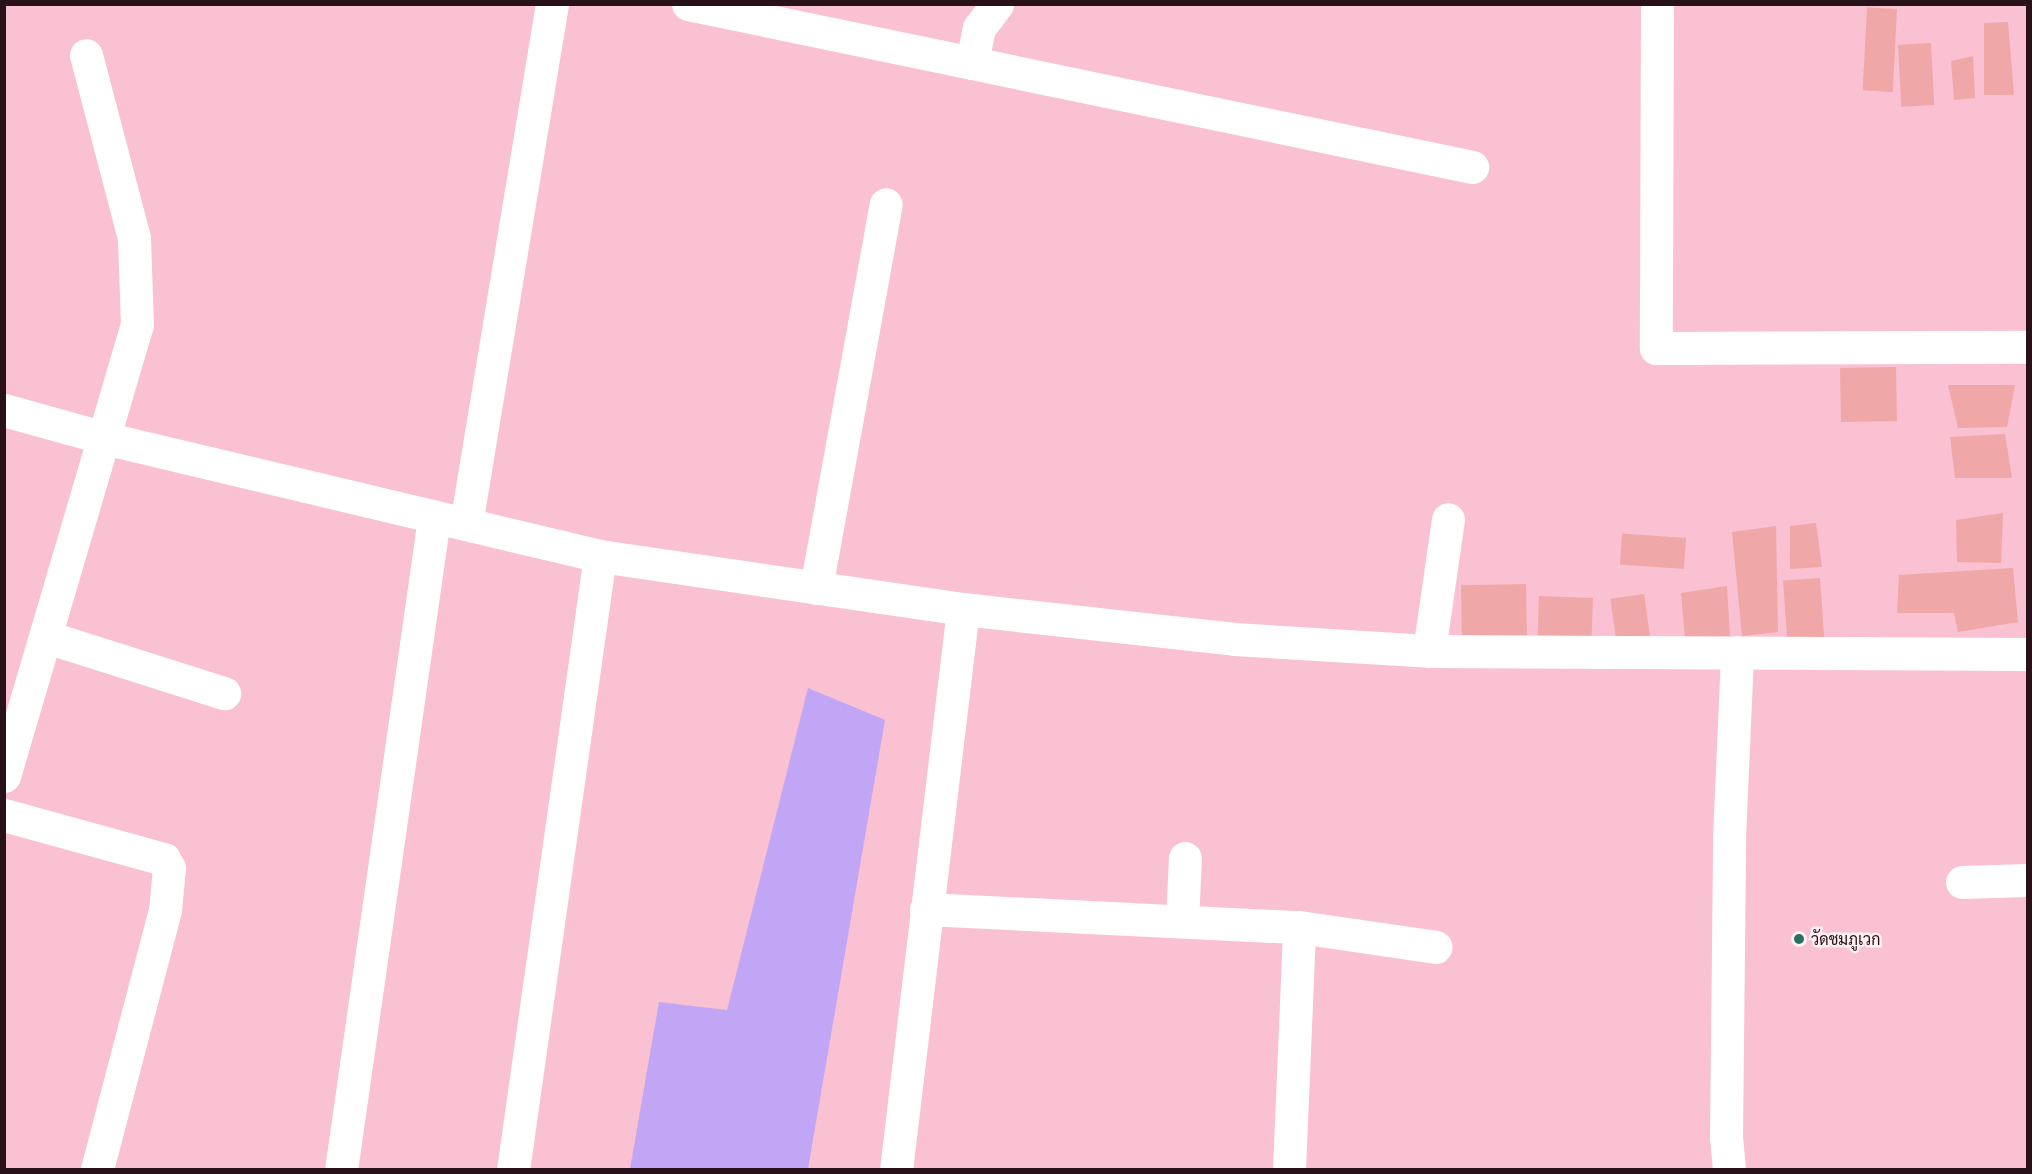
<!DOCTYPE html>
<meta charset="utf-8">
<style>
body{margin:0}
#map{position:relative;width:2032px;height:1174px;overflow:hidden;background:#f9c1d1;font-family:Barlow,Sarabun,sans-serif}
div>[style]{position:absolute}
.water>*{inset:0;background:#c2a6f6}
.building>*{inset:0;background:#efa8a7;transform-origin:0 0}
.minor>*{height:33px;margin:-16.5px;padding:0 16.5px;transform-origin:16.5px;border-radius:16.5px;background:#fff}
.dots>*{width:16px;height:16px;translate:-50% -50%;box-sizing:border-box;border:3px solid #feeff3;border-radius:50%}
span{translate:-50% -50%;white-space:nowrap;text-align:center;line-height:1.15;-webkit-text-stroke:5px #feeff3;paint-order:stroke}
.poi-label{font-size:16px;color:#291119}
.left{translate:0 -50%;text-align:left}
.frame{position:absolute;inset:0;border:6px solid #291119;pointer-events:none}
</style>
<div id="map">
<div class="water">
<div style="clip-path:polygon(808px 688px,885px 720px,808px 1169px,630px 1169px,659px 1002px,727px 1010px)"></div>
</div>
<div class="building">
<div style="left:1897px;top:9px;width:83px;height:30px;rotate:93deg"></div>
<div style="clip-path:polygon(2008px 22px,2014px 95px,1984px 95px,1984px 23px)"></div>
<div style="left:1931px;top:43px;width:62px;height:33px;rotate:87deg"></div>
<div style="clip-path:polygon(1973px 56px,1975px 98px,1954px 100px,1951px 61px)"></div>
<div style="left:1896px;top:367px;width:54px;height:56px;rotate:89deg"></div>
<div style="clip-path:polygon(1948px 385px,2015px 385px,2007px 427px,1958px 428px)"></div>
<div style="clip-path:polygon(2005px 434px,2012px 478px,1955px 478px,1950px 437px)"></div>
<div style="clip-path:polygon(2003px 513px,2001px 563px,1957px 562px,1956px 520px)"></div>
<div style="clip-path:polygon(1816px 523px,1822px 567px,1790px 569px,1790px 526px)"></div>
<div style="clip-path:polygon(1776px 526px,1778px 632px,1742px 636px,1732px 532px)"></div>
<div style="left:1686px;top:538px;width:31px;height:64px;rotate:94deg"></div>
<div style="clip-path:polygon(2013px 568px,2018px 622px,1958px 632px,1954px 613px,1897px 613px,1899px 575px)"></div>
<div style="left:1820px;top:578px;width:59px;height:37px;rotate:86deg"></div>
<div style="left:1526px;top:584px;width:59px;height:65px;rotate:89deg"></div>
<div style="clip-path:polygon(1727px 586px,1730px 638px,1685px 639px,1681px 593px)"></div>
<div style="left:1644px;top:594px;width:42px;height:34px;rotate:82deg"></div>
<div style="left:1539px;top:596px;width:54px;height:48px;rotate:2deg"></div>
</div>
<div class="minor">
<div style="left:688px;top:4px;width:801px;rotate:11.74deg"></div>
<div style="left:1657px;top:4px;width:344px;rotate:90.2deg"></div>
<div style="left:1656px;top:348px;width:372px;rotate:-0.2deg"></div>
<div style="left:972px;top:63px;width:36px;rotate:-79deg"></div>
<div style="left:979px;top:28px;width:30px;rotate:-53deg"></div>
<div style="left:4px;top:410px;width:104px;rotate:15.6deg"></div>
<div style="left:104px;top:438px;width:510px;rotate:13.38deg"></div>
<div style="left:600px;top:556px;width:367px;rotate:8.3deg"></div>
<div style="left:963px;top:609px;width:273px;rotate:6.3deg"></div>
<div style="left:1234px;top:639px;width:195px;rotate:3.5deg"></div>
<div style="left:1429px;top:651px;width:599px;rotate:0.29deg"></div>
<div style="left:466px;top:524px;width:527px;rotate:-80.61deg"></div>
<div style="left:816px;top:588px;width:390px;rotate:-79.7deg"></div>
<div style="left:47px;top:637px;width:186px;rotate:17.6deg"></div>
<div style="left:1429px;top:651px;width:133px;rotate:-81.8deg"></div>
<div style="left:4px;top:776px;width:470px;rotate:-73.6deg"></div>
<div style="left:137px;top:325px;width:87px;rotate:-92deg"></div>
<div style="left:134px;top:238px;width:189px;rotate:-104.7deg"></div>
<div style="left:4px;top:815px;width:166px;rotate:15.4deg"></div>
<div style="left:164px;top:859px;width:10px;rotate:61deg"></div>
<div style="left:169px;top:868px;width:42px;rotate:95.4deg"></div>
<div style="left:165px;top:910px;width:269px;rotate:104.7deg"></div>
<div style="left:1962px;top:882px;width:66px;rotate:-1.7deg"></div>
<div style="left:926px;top:909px;width:373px;rotate:2.8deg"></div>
<div style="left:1299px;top:927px;width:138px;rotate:8.3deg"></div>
<div style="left:1182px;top:921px;width:63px;rotate:-87.3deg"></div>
<div style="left:341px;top:1170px;width:659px;rotate:-81.88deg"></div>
<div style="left:513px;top:1170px;width:620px;rotate:-81.94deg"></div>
<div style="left:896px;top:1170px;width:565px;rotate:-83.19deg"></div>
<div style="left:1289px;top:1170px;width:243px;rotate:-87.6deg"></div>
<div style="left:1729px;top:1170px;width:32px;rotate:-95deg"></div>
<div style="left:1726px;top:1138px;width:300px;rotate:-89.4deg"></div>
<div style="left:1729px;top:838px;width:186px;rotate:-87.5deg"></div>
</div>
<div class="dots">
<div style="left:1799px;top:939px;background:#2a6f63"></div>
</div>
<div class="poi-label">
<span class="left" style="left:1811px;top:939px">วัดชมภูเวก</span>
</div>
<div class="frame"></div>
</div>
